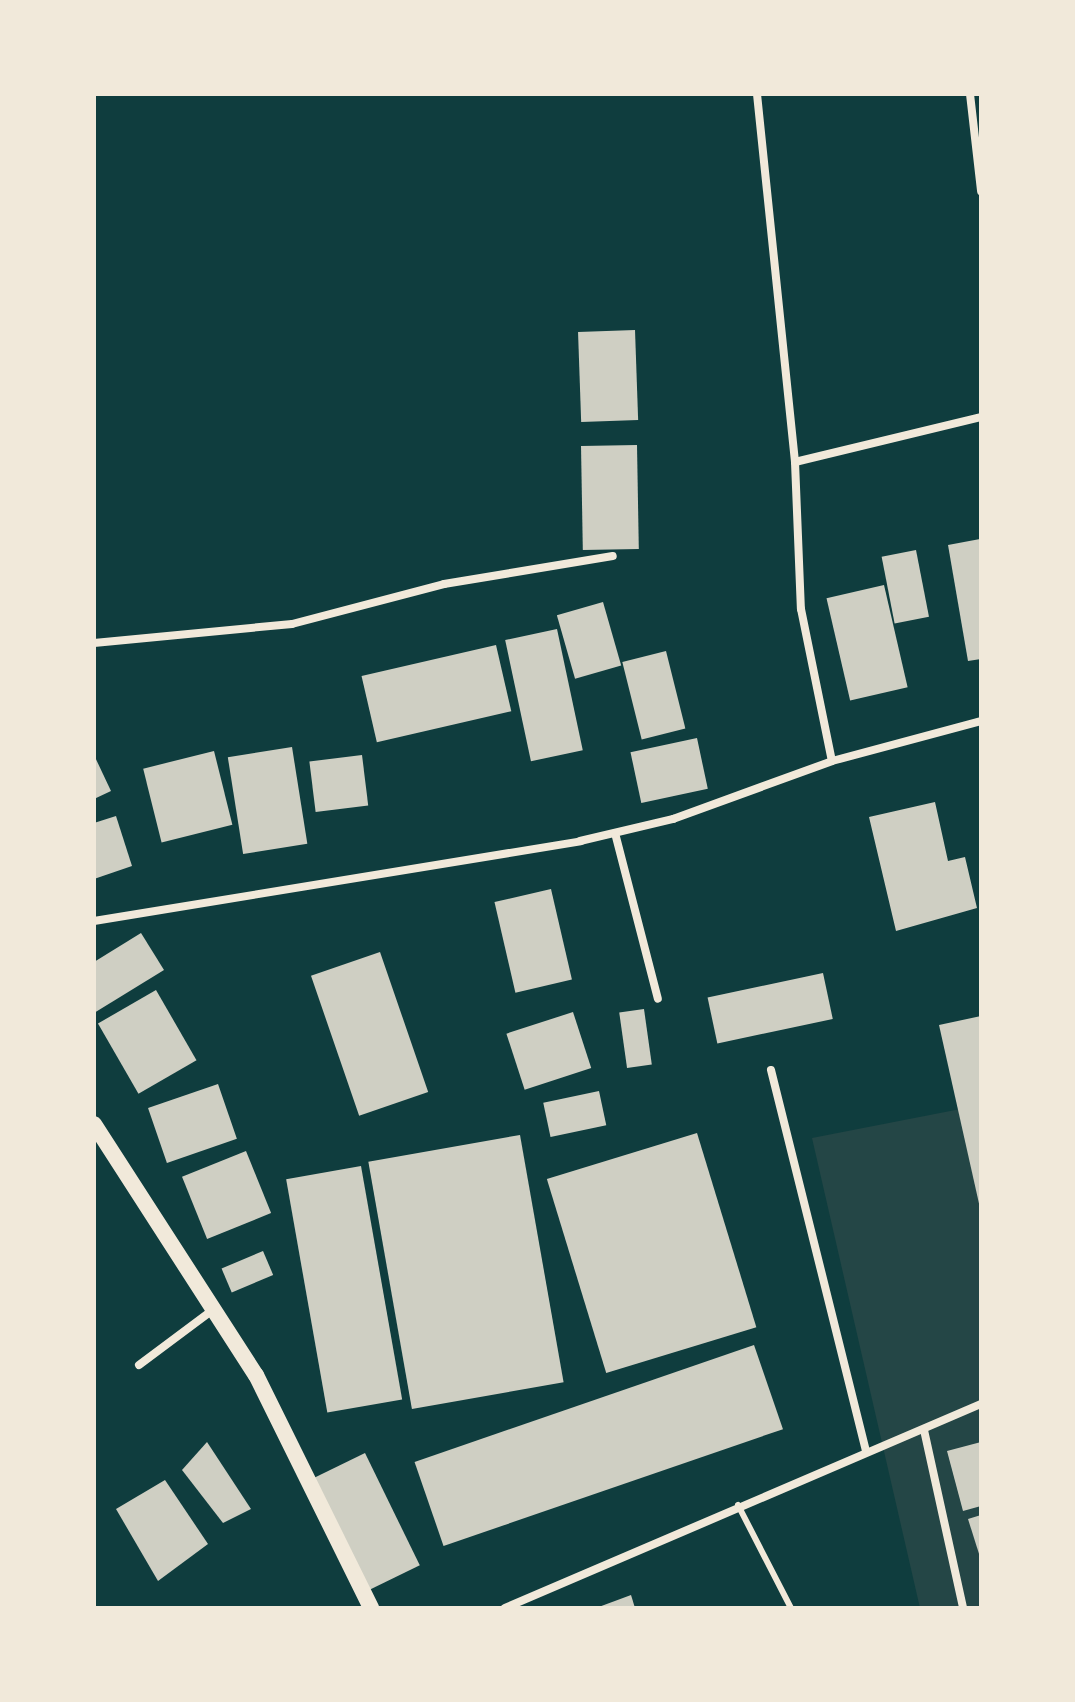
<!DOCTYPE html>
<style>
body{margin:0}
#map{position:relative;width:1075px;height:1702px;overflow:hidden;background:#0f3d3e;font-family:"Varela Round",sans-serif}
div>[style]{position:absolute}
.green>*{inset:0;background:#244646}
.building>*{inset:0;background:#cfcfc3;transform-origin:0 0}
.service>*{height:6px;margin:-3px;padding:0 3px;transform-origin:3px;border-radius:3px;background:#f1e9da}
.minor>*{height:8px;margin:-4px;padding:0 4px;transform-origin:4px;border-radius:4px;background:#f1e9da}
.secondary>*{height:16px;margin:-8px;padding:0 8px;transform-origin:8px;border-radius:8px;background:#f1e9da}
span{translate:-50% -50%;white-space:nowrap;text-align:center;line-height:1.15;-webkit-text-stroke:6px #f1e9da;paint-order:stroke}
.frame{position:absolute;inset:0;border:96px solid #f1e9da;pointer-events:none}
</style>
<div id="map">
<div class="green">
<div style="clip-path:polygon(981px 1105px,981px 1608px,920px 1608px,812px 1138px)"></div>
</div>
<div class="building">
<div style="left:635px;top:330px;width:90px;height:57px;rotate:88deg"></div>
<div style="left:637px;top:445px;width:104px;height:56px;rotate:89deg"></div>
<div style="clip-path:polygon(980px 539px,981px 659px,968px 661px,948px 545px)"></div>
<div style="left:916px;top:550px;width:68px;height:35px;rotate:79deg"></div>
<div style="left:884px;top:585px;width:105px;height:59px;rotate:77deg"></div>
<div style="left:603px;top:602px;width:66px;height:48px;rotate:74deg"></div>
<div style="left:557px;top:629px;width:124px;height:53px;rotate:78deg"></div>
<div style="left:496px;top:645px;width:68px;height:138px;rotate:77deg"></div>
<div style="left:666px;top:651px;width:80px;height:45px;rotate:76deg"></div>
<div style="left:697px;top:738px;width:52px;height:68px;rotate:78deg"></div>
<div style="left:292px;top:747px;width:98px;height:65px;rotate:81deg"></div>
<div style="left:214px;top:751px;width:76px;height:73px;rotate:76deg"></div>
<div style="clip-path:polygon(94px 755px,111px 791px,94px 799px)"></div>
<div style="left:362px;top:755px;width:51px;height:53px;rotate:83deg"></div>
<div style="clip-path:polygon(935px 802px,948px 861px,965px 857px,977px 908px,896px 931px,869px 817px)"></div>
<div style="clip-path:polygon(116px 816px,132px 866px,94px 879px,94px 823px)"></div>
<div style="left:551px;top:889px;width:93px;height:58px;rotate:77deg"></div>
<div style="clip-path:polygon(141px 933px,164px 970px,94px 1013px,94px 962px)"></div>
<div style="left:380px;top:952px;width:148px;height:73px;rotate:71deg"></div>
<div style="left:823px;top:973px;width:47px;height:118px;rotate:78deg"></div>
<div style="left:156px;top:990px;width:81px;height:67px;rotate:60deg"></div>
<div style="left:644px;top:1009px;width:56px;height:25px;rotate:82deg"></div>
<div style="left:573px;top:1012px;width:59px;height:70px;rotate:72deg"></div>
<div style="clip-path:polygon(981px 1016px,981px 1208px,980px 1208px,939px 1025px)"></div>
<div style="left:218px;top:1084px;width:58px;height:74px;rotate:71deg"></div>
<div style="left:599px;top:1091px;width:35px;height:57px;rotate:78deg"></div>
<div style="left:697px;top:1133px;width:203px;height:157px;rotate:73deg"></div>
<div style="left:520px;top:1135px;width:251px;height:154px;rotate:80deg"></div>
<div style="left:246px;top:1151px;width:67px;height:69px;rotate:68deg"></div>
<div style="left:361px;top:1166px;width:237px;height:76px;rotate:80deg"></div>
<div style="left:263px;top:1251px;width:26px;height:45px;rotate:67deg"></div>
<div style="left:754px;top:1345px;width:89px;height:359px;rotate:71deg"></div>
<div style="clip-path:polygon(207px 1442px,251px 1509px,223px 1523px,182px 1470px)"></div>
<div style="clip-path:polygon(981px 1442px,981px 1506px,963px 1511px,947px 1451px)"></div>
<div style="left:365px;top:1453px;width:125px;height:61px;rotate:64deg"></div>
<div style="clip-path:polygon(165px 1480px,208px 1544px,158px 1581px,116px 1509px)"></div>
<div style="clip-path:polygon(981px 1515px,981px 1557px,980px 1557px,968px 1519px)"></div>
<div style="clip-path:polygon(631px 1595px,635px 1608px,596px 1608px)"></div>
</div>
<div class="service">
<div style="left:738px;top:1505px;width:116px;rotate:62.8deg"></div>
</div>
<div class="minor">
<div style="left:757px;top:94px;width:370px;rotate:84.1deg"></div>
<div style="left:795px;top:462px;width:147px;rotate:87.7deg"></div>
<div style="left:801px;top:609px;width:155px;rotate:78.5deg"></div>
<div style="left:970px;top:94px;width:98px;rotate:83.5deg"></div>
<div style="left:795px;top:462px;width:191px;rotate:-13.6deg"></div>
<div style="left:94px;top:643px;width:199px;rotate:-5.5deg"></div>
<div style="left:292px;top:624px;width:157px;rotate:-14.7deg"></div>
<div style="left:444px;top:584px;width:171px;rotate:-9.4deg"></div>
<div style="left:615px;top:833px;width:171px;rotate:75.5deg"></div>
<div style="left:94px;top:921px;width:493px;rotate:-9.3deg"></div>
<div style="left:580px;top:841px;width:96px;rotate:-13.3deg"></div>
<div style="left:673px;top:819px;width:169px;rotate:-20deg"></div>
<div style="left:832px;top:761px;width:154px;rotate:-15deg"></div>
<div style="left:771px;top:1070px;width:392px;rotate:76deg"></div>
<div style="left:139px;top:1365px;width:94px;rotate:-36.7deg"></div>
<div style="left:924px;top:1430px;width:182px;rotate:77.6deg"></div>
<div style="left:505px;top:1608px;width:518px;rotate:-23.2deg"></div>
</div>
<div class="secondary">
<div style="left:94px;top:1124px;width:299px;rotate:57.2deg"></div>
<div style="left:256px;top:1375px;width:260px;rotate:63.7deg"></div>
</div>
<div class="frame"></div>
</div>
